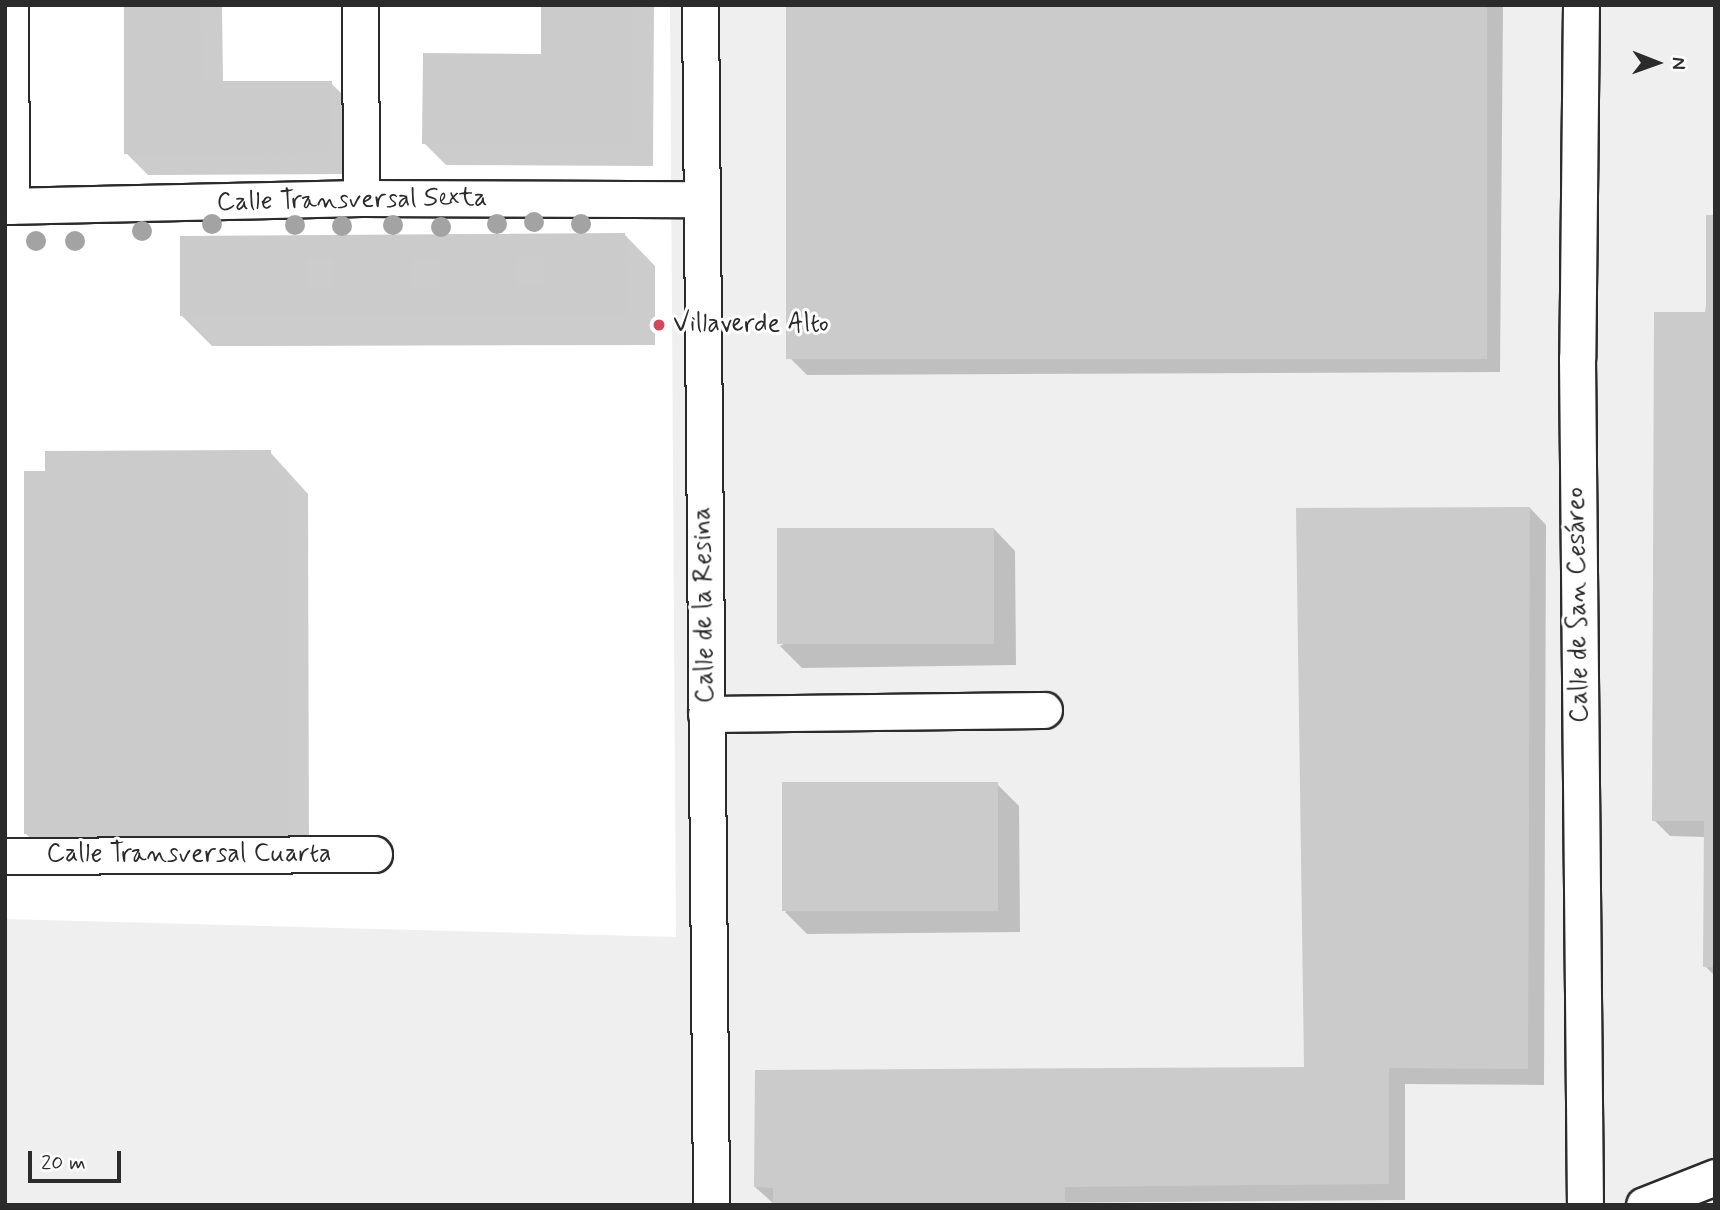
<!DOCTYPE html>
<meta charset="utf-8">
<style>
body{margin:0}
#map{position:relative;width:1720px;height:1210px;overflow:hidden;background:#fff;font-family:Mynerve,sans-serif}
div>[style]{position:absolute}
.built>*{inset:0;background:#efefef}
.shadow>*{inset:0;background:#0003}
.building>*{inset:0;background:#cbcbcb;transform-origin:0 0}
.roads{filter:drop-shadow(2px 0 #2b2b2b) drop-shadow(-2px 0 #2b2b2b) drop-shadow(0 2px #2b2b2b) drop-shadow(0 -2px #2b2b2b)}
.minor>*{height:35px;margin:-17.5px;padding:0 17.5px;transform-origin:17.5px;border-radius:17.5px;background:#fff}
.trees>*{width:20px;height:20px;margin:-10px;border-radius:50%;background:#a3a3a3}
.dots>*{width:19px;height:19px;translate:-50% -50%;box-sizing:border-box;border:4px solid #fff;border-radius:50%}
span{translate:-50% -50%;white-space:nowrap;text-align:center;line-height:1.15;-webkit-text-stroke:6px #fff;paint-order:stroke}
.street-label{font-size:26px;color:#2b2b2b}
.poi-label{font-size:26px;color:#2b2b2b}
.left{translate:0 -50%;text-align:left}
.frame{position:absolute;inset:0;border:7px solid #2b2b2b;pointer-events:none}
.north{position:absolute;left:1622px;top:28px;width:70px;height:70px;-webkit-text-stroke:5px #fff;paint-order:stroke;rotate:91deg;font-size:19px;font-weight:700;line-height:28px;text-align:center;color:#2b2b2b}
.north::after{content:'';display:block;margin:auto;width:24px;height:32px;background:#2b2b2b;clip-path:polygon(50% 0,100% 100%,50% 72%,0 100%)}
.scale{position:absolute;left:28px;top:1151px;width:93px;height:32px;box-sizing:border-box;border:4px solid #2b2b2b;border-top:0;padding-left:9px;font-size:21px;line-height:24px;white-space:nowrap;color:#2b2b2b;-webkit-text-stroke:5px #fff;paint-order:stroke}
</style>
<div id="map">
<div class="built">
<div style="clip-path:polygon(670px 5px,1715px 5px,1715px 1205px,5px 1205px,5px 919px,676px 937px)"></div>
</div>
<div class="shadow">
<div style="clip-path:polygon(125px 5px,222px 5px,223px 83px,331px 83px,353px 105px,350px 174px,148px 175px,126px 153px)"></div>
<div style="clip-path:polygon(543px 5px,654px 5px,653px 166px,446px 165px,424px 143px,542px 55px)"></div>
<div style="clip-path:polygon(788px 5px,1503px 5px,1500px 372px,807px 375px,790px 358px)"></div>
<div style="clip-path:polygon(1715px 216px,1715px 976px,1705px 966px,1705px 837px,1670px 836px,1654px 820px)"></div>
<div style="clip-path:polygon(625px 235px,655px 266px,655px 345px,212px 346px,182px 316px,181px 238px)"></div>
<div style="clip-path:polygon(270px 452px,308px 494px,309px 855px,48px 855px,26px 834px)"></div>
<div style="clip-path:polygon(1530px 508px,1546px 525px,1544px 1085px,1405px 1084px,1405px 1200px,775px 1205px,755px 1187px,1306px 1069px)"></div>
<div style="clip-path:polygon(994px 529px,1015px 551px,1016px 665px,802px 668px,780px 646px)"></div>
<div style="clip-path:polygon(997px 784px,1019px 806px,1020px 932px,807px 934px,785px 912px)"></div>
</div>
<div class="building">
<div style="clip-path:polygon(124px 5px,201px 5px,202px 81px,332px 81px,329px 153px,124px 154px)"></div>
<div style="clip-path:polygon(541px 5px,632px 5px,632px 145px,422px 144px,423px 53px,541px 54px)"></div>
<div style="left:786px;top:5px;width:701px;height:354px"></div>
<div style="clip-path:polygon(1706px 215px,1715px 215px,1715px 967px,1703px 967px,1704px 821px,1652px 821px,1654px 312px,1706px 312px)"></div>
<div style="clip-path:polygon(evenodd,625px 233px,626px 315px,180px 316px,180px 236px,625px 233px,517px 257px,545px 257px,545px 286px,517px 286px,517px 257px,625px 233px,439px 258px,439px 287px,412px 287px,412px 259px,439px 258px,625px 233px,307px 259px,333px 259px,333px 289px,306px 289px,307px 259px)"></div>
<div style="clip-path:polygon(271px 450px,271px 471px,287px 471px,287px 834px,24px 834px,24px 471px,45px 471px,45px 451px)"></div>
<div style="clip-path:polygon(1530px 507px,1528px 1069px,1389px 1068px,1389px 1184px,1065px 1187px,1065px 1205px,773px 1205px,773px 1188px,754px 1187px,755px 1070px,1304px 1067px,1296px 508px)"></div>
<div style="left:994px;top:528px;width:116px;height:217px;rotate:90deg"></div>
<div style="left:998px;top:782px;width:129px;height:216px;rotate:90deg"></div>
</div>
<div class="roads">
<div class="minor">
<div style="left:10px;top:5px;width:201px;rotate:89.7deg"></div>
<div style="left:360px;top:5px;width:193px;rotate:89.7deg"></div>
<div style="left:700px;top:5px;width:1200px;rotate:89.47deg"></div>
<div style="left:1581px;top:5px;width:353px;rotate:90.6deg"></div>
<div style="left:1577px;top:358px;width:847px;rotate:89.46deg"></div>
<div style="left:5px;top:206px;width:356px;rotate:-1.3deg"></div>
<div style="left:361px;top:198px;width:338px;rotate:0.2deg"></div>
<div style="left:706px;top:714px;width:338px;rotate:-0.7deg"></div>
<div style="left:5px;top:856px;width:369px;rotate:-0.3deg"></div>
<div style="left:1644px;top:1205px;width:76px;rotate:-21.5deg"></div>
</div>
</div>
<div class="trees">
<div style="left:534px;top:222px"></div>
<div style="left:212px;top:224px"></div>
<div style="left:497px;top:224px"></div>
<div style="left:581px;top:224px"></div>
<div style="left:295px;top:225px"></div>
<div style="left:393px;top:225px"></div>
<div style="left:342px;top:226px"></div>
<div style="left:441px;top:227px"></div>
<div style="left:142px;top:231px"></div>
<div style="left:36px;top:241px"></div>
<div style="left:75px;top:241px"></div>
</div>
<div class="dots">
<div style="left:659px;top:325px;background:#d1495b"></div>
</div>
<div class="street-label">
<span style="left:352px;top:201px;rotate:-1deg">Calle Transversal Sexta</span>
<span style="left:705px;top:605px;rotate:-91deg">Calle de la Resina</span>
<span style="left:1579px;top:605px;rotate:-91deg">Calle de San Cesáreo</span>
<span style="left:189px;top:855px">Calle Transversal Cuarta</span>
</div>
<div class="poi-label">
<span class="left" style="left:673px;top:325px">Villaverde Alto</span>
</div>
<div class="frame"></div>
<div class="north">N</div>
<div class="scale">20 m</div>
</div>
